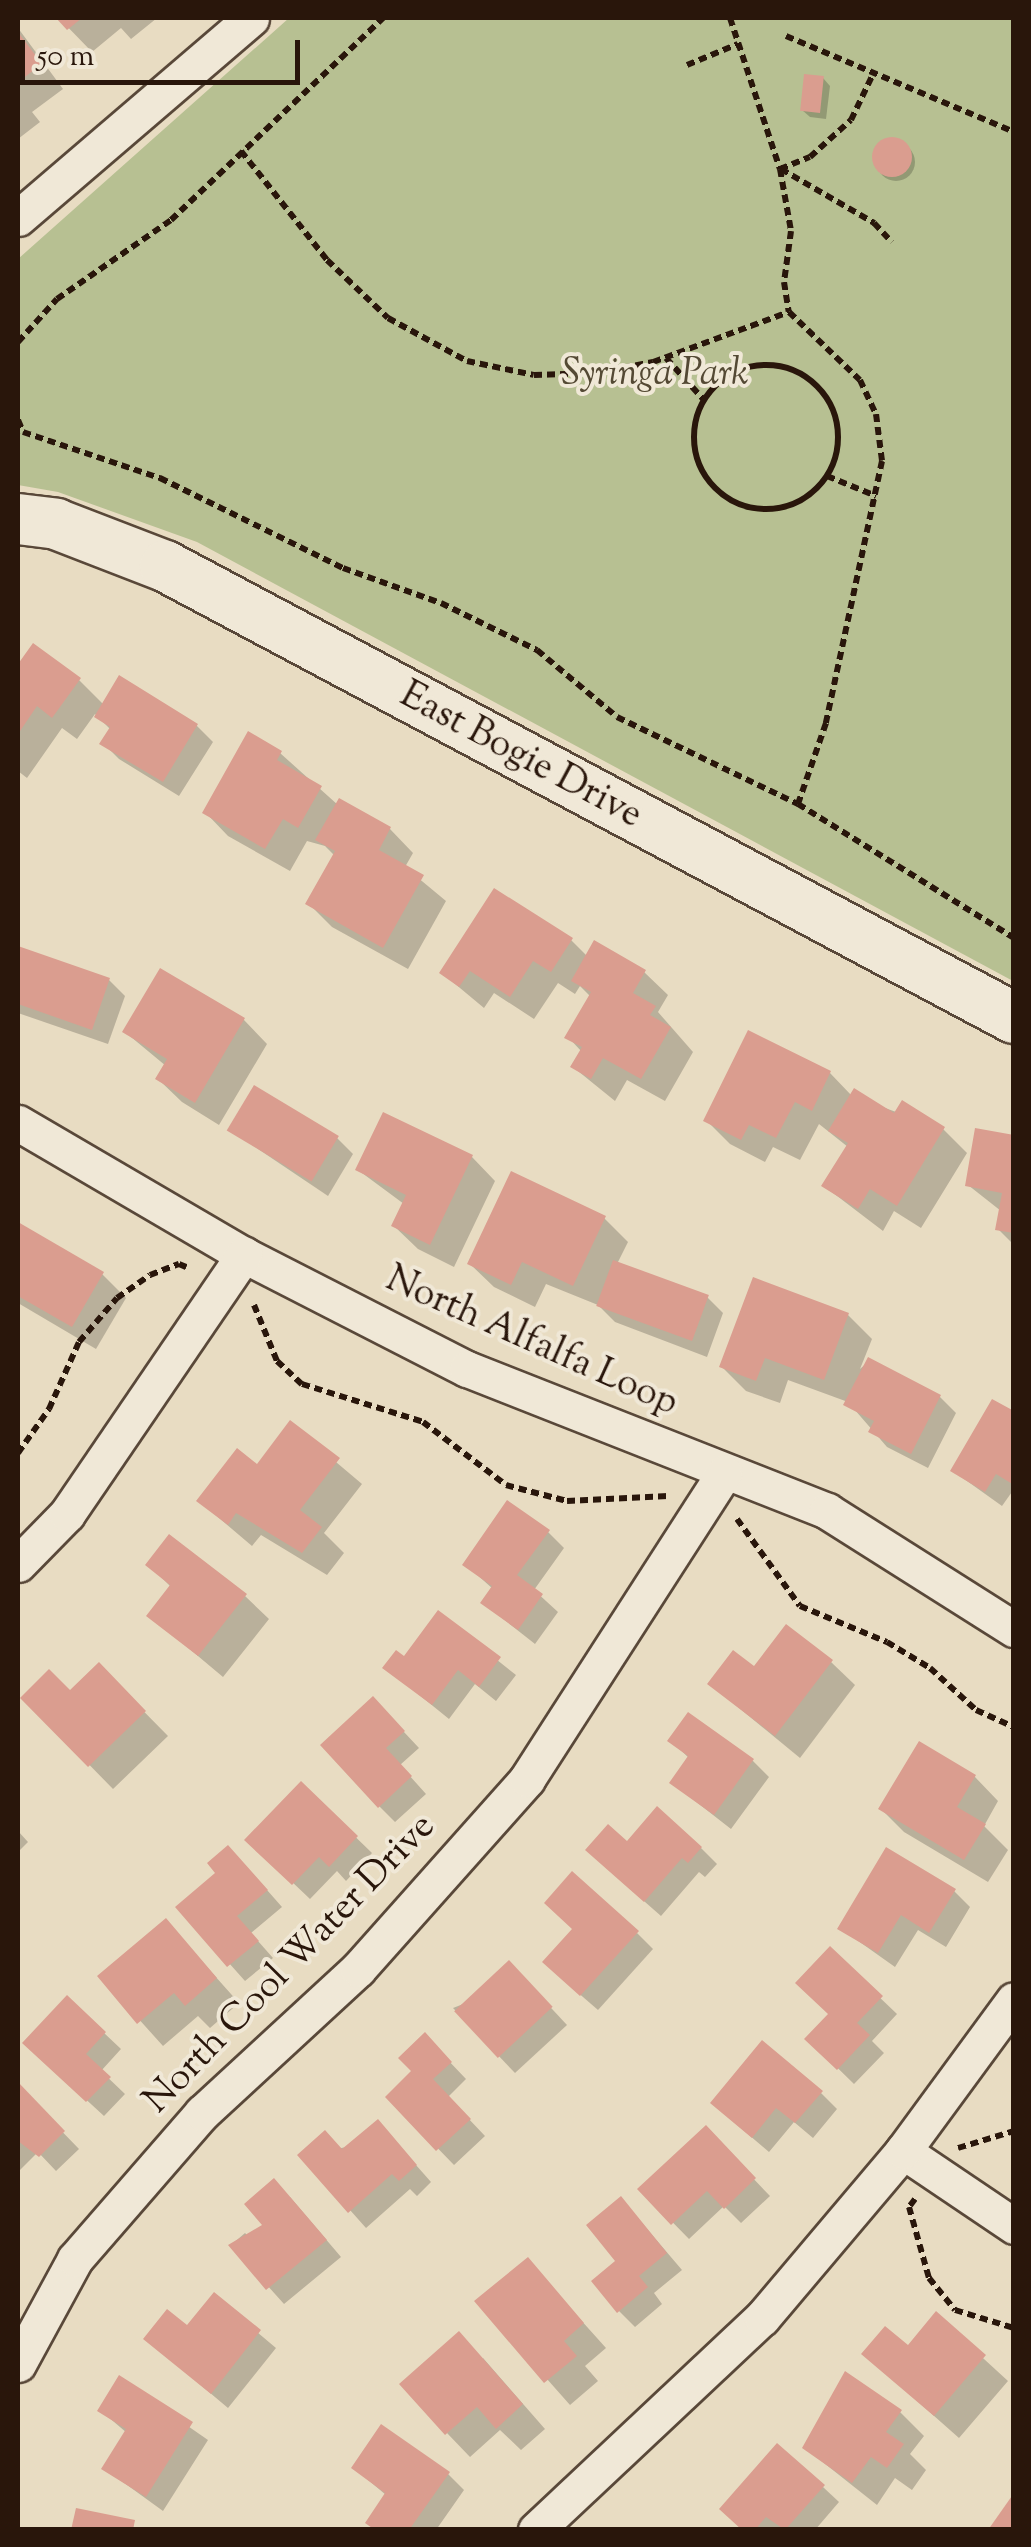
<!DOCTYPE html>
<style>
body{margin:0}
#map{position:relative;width:1031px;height:2547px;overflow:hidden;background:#e8dcc2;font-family:"Sorts Mill Goudy",serif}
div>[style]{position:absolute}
.green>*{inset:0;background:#b7c092}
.shadow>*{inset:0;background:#0003}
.round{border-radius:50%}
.building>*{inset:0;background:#da9d8f;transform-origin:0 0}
.path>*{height:6px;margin-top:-3px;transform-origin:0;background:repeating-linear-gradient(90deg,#29160b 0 8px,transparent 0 13px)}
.path>.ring{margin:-3px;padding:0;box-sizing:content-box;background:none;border:6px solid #29160b;border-radius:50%}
.roads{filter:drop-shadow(2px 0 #594839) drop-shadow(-2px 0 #594839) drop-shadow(0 2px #594839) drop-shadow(0 -2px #594839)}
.street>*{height:35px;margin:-17.5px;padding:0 17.5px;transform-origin:17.5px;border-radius:17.5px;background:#f0e8d7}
.secondary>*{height:50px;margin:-25px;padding:0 25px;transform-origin:25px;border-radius:25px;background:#f0e8d7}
span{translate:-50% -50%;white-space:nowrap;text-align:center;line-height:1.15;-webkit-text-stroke:8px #f0e8d7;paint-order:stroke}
.park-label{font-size:38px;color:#544934;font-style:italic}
.street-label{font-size:38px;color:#29160b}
.frame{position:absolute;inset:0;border:20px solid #29160b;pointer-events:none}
.scale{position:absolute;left:20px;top:40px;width:280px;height:45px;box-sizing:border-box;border:5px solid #29160b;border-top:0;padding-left:12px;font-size:30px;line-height:35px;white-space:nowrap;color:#29160b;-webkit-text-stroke:8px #f0e8d7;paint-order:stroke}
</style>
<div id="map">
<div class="green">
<div style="clip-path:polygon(289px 18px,1013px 18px,1013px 981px,197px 542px,58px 492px,18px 485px,18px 259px)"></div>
</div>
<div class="shadow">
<div style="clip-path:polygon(59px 18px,157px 18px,131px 39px,121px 28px,92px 52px)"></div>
<div style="clip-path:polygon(18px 28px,63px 89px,32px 112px,40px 122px,18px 139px)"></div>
<div style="clip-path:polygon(823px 78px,830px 86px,826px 119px,810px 117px,802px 110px)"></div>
<div class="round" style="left:877px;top:143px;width:38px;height:38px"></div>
<div style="clip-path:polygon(18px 667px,79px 680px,104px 705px,197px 726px,213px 742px,179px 796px,119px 759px,103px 743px,111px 730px,95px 714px,77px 739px,62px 728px,27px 778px,18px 771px)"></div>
<div style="clip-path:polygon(280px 753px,338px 805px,390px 829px,413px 853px,405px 867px,446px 901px,408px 969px,332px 927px,308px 903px,335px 856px,325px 846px,307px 841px,290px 871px,228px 836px,205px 812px)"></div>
<div style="clip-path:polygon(571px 940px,588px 957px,644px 972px,668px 995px,658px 1012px,693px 1052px,665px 1101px,627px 1080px,615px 1101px,573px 1067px,582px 1052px,568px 1037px,591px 997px,580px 986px,575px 994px,558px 983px,534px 1019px,494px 993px,484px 1008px,442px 973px)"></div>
<div style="clip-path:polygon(18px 948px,109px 980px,125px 996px,108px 1044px,18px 1013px)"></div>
<div style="clip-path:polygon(244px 1020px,267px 1044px,219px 1125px,182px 1102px,158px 1079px,166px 1066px,125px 1032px)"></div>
<div style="clip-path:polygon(749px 1033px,830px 1073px,852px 1096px,943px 1129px,967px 1153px,921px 1228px,894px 1211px,883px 1231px,824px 1186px,848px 1147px,819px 1124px,800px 1160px,773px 1147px,765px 1162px,730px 1144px,706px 1120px)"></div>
<div style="clip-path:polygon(230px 1130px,337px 1138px,353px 1154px,328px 1196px)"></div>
<div style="clip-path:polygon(1014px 1137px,1014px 1245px,998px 1229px,1001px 1211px,968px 1185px)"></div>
<div style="clip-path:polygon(472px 1157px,495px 1181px,454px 1267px,418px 1249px,394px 1226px,404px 1204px,358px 1170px)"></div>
<div style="clip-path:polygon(604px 1218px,628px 1242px,617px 1264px,707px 1297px,723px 1313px,707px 1357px,615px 1322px,598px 1305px,546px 1284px,535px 1307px,494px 1287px,470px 1264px)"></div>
<div style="clip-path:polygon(18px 1225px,102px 1274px,126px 1298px,96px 1349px,18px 1303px)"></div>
<div style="clip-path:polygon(848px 1315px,872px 1339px,860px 1369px,869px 1361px,940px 1397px,956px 1413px,928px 1468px,887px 1447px,848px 1402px,788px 1380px,780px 1403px,746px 1391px,722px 1367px)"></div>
<div style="clip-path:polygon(1014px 1414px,1014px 1489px,1002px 1506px,953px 1471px)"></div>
<div style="clip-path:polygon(291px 1424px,362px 1484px,324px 1533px,344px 1553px,327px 1575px,261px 1535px,252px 1546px,199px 1501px,258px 1467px)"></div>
<div style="clip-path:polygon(548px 1532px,564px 1548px,534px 1590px,558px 1612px,535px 1644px,483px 1603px,493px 1589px,465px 1564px)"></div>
<div style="clip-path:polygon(148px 1564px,245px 1596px,269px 1619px,223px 1677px,149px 1615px,171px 1587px)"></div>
<div style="clip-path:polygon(438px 1613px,516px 1675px,496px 1701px,475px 1684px,449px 1719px,386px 1668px,404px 1659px)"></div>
<div style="clip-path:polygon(831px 1662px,855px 1685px,800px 1758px,710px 1684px,754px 1669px)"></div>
<div style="clip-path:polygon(99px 1666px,168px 1736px,113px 1789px,24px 1698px,70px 1693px)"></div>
<div style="clip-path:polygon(388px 1715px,419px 1748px,400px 1765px,426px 1794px,395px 1822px,379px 1806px)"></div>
<div style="clip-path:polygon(671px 1741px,753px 1761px,769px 1777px,731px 1829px,672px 1783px,690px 1759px)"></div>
<div style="clip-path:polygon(920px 1744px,975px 1777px,998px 1801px,984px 1826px,1008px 1850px,988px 1882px,904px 1832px,881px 1809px)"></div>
<div style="clip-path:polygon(301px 1784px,372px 1853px,346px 1881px,337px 1871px,310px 1899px,248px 1840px)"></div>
<div style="clip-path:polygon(18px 1831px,28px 1842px,18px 1852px)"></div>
<div style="clip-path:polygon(627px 1844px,701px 1848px,717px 1864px,705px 1877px,699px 1872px,661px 1916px,604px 1866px)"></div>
<div style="clip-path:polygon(244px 1864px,282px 1907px,251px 1933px,273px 1958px,245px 1981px,179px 1907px)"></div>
<div style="clip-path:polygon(954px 1891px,970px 1907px,946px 1947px,918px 1930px,895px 1967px,840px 1928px)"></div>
<div style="clip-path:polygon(166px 1921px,239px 2003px,210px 2028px,198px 2016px,163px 2046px,100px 1976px)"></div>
<div style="clip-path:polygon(637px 1933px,653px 1949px,598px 2010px,561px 1978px)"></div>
<div style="clip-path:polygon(830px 1950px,897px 2014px,872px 2041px,884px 2053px,854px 2084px,808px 2039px,831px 2014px)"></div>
<div style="clip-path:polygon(525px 1980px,567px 2025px,515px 2073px,453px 2008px)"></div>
<div style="clip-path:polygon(67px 1998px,121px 2049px,101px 2071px,125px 2094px,104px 2116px,42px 2059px)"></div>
<div style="clip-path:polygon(425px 2036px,466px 2079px,448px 2097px,485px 2136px,454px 2165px,388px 2097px,415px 2072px)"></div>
<div style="clip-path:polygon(18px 2086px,79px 2149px,56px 2171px,38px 2152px,18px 2172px)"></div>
<div style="clip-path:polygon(821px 2093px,837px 2109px,813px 2138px,794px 2122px,769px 2152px,729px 2118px)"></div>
<div style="clip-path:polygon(706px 2129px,770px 2196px,741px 2223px,724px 2206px,689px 2239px,641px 2190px)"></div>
<div style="clip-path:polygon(393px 2139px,431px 2182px,417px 2196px,410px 2189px,366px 2228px,301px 2155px)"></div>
<div style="clip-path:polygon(290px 2197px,341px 2257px,284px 2304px,231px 2245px,245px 2233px,250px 2238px)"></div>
<div style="clip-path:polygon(636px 2216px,682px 2270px,654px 2293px,662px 2304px,635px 2327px,619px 2311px)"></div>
<div style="clip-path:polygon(527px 2260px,606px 2348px,585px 2366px,598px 2381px,570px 2405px,478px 2301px)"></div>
<div style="clip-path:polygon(214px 2296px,276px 2348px,228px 2408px,146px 2339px,188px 2329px)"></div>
<div style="clip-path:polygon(936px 2315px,1008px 2381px,959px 2438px,864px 2354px,908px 2348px)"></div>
<div style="clip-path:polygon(483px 2358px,545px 2429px,521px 2450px,500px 2430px,470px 2457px,447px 2433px)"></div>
<div style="clip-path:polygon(120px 2379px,208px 2440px,163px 2511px,105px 2469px,127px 2433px,100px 2410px)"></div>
<div style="clip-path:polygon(900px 2412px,924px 2436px,910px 2454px,926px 2470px,912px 2490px,895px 2478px,877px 2505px,805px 2448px)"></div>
<div style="clip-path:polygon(354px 2468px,448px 2474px,464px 2490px,436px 2530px,375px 2530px,386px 2495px)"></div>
<div style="clip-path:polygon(823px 2487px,839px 2502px,815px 2530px,743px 2530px,722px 2509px)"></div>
</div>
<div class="building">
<div style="clip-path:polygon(56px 18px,82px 18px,67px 30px)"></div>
<div style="clip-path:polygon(18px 32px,42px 64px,18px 82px)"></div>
<div style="left:804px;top:74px;width:20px;height:37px;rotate:6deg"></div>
<div class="round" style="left:872px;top:137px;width:40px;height:40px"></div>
<div style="clip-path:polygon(33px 643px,81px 678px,52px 718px,37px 706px,18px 734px,18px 664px)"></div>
<div style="clip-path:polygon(119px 675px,198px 724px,163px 782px,99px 744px,110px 727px,94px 717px)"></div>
<div style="clip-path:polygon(248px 731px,282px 751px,277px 760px,322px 786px,298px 828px,283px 819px,265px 849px,202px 813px)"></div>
<div style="clip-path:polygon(339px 798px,391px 827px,379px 850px,424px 875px,383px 948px,305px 904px,335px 851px,315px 840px)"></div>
<div style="clip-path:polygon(494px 888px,573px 938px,551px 972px,533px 961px,510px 997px,470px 971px,459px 987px,439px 973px)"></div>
<div style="clip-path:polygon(594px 940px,646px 970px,633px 993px,656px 1006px,650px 1015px,671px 1027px,641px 1079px,603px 1058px,591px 1079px,570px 1067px,582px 1047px,564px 1038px,591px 992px,571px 981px)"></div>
<div style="clip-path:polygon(18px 946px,110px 978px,92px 1030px,18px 1004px)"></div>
<div style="clip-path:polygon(160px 968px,245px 1018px,195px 1103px,155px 1079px,167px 1059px,122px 1032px)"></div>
<div style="clip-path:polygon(748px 1030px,831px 1071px,812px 1111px,795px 1102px,776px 1138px,749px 1125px,741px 1140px,703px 1121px)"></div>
<div style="left:254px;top:1085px;width:99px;height:53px;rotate:31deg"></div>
<div style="clip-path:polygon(854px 1088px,894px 1113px,902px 1100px,945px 1127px,897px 1206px,870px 1189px,858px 1209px,821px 1186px,848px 1143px,828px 1131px)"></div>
<div style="clip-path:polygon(383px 1112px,473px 1155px,430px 1245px,391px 1226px,406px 1195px,355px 1170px)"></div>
<div style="clip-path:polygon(975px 1128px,1014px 1135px,1014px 1233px,995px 1230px,1002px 1193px,965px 1186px)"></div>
<div style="clip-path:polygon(511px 1171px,606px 1216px,573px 1286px,522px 1262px,511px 1285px,467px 1264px)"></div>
<div style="clip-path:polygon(18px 1222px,104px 1272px,72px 1327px,18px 1296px)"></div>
<div style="left:613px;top:1260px;width:102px;height:49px;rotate:20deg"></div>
<div style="clip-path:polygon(753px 1277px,849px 1313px,824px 1380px,765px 1358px,756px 1381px,719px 1367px)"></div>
<div style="clip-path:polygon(868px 1357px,941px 1395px,911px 1454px,868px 1432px,874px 1421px,843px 1405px)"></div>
<div style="clip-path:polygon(992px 1399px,1014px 1411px,1014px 1485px,996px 1474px,985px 1492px,950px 1471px)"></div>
<div style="clip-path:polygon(290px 1420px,340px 1458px,300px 1510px,322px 1527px,302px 1553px,236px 1513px,228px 1525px,196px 1501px,237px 1448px,257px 1464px)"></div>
<div style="clip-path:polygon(507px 1500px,550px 1530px,517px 1575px,543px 1594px,518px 1630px,480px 1603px,492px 1586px,462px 1565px)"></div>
<div style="clip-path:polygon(169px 1534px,247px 1594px,198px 1656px,146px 1616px,170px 1585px,145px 1565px)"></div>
<div style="clip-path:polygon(438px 1610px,501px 1657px,479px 1687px,458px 1670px,432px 1705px,382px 1668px,396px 1650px,404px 1656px)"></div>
<div style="clip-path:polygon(786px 1624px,833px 1660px,775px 1736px,707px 1684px,733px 1650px,754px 1666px)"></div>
<div style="clip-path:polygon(99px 1662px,146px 1711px,88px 1767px,20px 1698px,49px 1669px,70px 1690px)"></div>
<div style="clip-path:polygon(373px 1696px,405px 1731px,386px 1748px,412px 1776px,378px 1808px,320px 1745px)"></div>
<div style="clip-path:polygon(688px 1712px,754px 1759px,714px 1815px,669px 1783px,688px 1756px,667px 1741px)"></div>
<div style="clip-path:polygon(919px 1741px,976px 1775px,957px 1807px,986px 1824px,964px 1860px,878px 1809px)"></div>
<div style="clip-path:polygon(301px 1781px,358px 1836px,329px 1867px,319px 1857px,292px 1885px,244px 1840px)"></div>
<div style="clip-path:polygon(657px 1806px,702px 1847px,688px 1863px,682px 1858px,644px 1902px,585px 1850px,608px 1824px,627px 1841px)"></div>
<div style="clip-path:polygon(228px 1845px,268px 1890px,237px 1916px,259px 1941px,227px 1967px,175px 1907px,215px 1873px,207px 1863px)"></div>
<div style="clip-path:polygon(886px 1847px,956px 1889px,929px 1933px,901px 1915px,878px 1953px,837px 1929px)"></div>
<div style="clip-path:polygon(572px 1871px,639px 1931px,580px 1996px,542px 1962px,572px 1929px,544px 1903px)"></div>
<div style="clip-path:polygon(166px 1918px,217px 1978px,185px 2006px,174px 1993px,137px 2024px,97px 1976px)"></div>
<div style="clip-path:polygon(830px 1946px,883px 1996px,857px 2023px,870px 2035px,837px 2070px,804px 2039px,828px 2014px,795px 1983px)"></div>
<div style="left:509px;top:1960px;width:64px;height:75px;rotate:47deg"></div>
<div style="clip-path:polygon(67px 1995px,106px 2032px,86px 2054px,111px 2077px,86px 2102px,22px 2043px)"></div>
<div style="clip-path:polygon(425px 2032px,452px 2062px,433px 2079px,471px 2119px,436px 2151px,385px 2097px,411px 2071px,398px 2058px)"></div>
<div style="clip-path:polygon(762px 2040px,823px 2091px,795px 2123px,776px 2108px,752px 2138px,710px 2103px)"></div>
<div style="clip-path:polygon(18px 2082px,65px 2131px,39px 2157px,18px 2141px)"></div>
<div style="clip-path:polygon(378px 2119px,417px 2165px,399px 2181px,392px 2174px,348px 2213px,297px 2155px,325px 2130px,342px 2149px)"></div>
<div style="clip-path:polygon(706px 2125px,756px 2178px,724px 2209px,707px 2191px,671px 2225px,637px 2189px)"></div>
<div style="clip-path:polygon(274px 2178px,327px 2240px,266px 2290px,228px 2245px,262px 2225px,244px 2204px)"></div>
<div style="clip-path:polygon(621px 2196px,667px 2253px,639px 2276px,648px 2287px,617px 2313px,591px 2281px,615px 2261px,586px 2225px)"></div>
<div style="clip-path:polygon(528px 2257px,584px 2323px,564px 2341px,577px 2356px,544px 2383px,474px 2301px)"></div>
<div style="clip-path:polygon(214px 2292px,261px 2330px,211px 2394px,143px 2339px,167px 2309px,187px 2325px)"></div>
<div style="clip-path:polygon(936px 2311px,986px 2355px,934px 2416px,861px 2354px,885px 2326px,908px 2345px)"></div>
<div style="clip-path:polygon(459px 2331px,523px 2404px,496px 2429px,477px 2407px,445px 2435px,399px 2384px)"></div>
<div style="clip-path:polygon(845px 2371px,902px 2410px,886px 2432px,904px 2444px,887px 2468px,871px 2457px,852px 2483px,802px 2448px)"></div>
<div style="clip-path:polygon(119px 2375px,193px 2422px,146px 2497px,101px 2469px,126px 2429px,97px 2411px)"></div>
<div style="clip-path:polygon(381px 2424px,450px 2472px,409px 2530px,375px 2530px,365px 2523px,385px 2493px,351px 2468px)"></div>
<div style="clip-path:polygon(777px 2443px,825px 2485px,785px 2530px,766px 2517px,755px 2530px,742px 2530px,719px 2509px)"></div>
<div style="clip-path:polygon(1014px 2493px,1014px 2530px,988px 2530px)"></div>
<div style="clip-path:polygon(76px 2508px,135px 2520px,133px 2530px,71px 2530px)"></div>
</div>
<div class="path">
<div style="left:730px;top:18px;width:159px;rotate:71.7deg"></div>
<div style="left:780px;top:169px;width:63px;rotate:79.9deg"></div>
<div style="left:791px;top:231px;width:51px;rotate:97.8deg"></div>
<div style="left:784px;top:282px;width:30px;rotate:81deg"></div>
<div style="left:789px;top:312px;width:98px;rotate:43.8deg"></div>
<div style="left:860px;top:380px;width:38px;rotate:65deg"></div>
<div style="left:876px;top:414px;width:47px;rotate:82.7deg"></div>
<div style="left:882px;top:461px;width:268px;rotate:102.1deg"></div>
<div style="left:826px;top:723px;width:86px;rotate:109.1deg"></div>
<div style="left:786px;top:36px;width:247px;rotate:22.8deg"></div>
<div style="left:687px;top:65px;width:55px;rotate:-22.4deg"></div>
<div style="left:241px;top:151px;width:139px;rotate:51.7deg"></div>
<div style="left:327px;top:260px;width:84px;rotate:43.6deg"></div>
<div style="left:388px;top:318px;width:90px;rotate:28.6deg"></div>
<div style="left:467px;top:361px;width:68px;rotate:11.8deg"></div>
<div style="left:534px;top:375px;width:63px;rotate:-1.8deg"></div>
<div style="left:597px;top:373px;width:57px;rotate:-11.1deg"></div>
<div style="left:653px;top:362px;width:145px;rotate:-20.2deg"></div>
<div style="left:780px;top:169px;width:32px;rotate:-22deg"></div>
<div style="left:810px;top:157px;width:55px;rotate:-42.1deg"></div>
<div style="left:851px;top:120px;width:53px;rotate:-64.4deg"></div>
<div style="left:781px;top:169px;width:108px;rotate:30.1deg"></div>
<div style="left:874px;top:223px;width:26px;rotate:47deg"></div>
<div style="left:18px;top:342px;width:58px;rotate:-47.8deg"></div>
<div style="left:57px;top:299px;width:139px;rotate:-34.7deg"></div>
<div style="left:171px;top:220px;width:293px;rotate:-43.6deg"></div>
<div style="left:666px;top:358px;width:57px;rotate:47.9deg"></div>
<div class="ring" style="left:694px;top:365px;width:138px;height:138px"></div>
<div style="left:18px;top:420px;width:13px;rotate:67deg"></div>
<div style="left:23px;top:432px;width:145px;rotate:18.6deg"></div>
<div style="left:160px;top:478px;width:204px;rotate:26.2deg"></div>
<div style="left:343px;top:568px;width:104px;rotate:19.7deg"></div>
<div style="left:441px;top:603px;width:107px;rotate:26.1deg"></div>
<div style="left:537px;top:650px;width:104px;rotate:39.9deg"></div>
<div style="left:617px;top:717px;width:201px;rotate:25.7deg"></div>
<div style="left:798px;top:804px;width:254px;rotate:31.8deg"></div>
<div style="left:827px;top:476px;width:53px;rotate:22.2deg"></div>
<div style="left:254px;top:1305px;width:61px;rotate:67.7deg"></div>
<div style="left:277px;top:1361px;width:34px;rotate:43deg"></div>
<div style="left:302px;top:1384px;width:127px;rotate:17.4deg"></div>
<div style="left:423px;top:1422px;width:104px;rotate:37.2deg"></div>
<div style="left:506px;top:1485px;width:63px;rotate:14.7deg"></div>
<div style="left:567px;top:1501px;width:101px;rotate:-2.8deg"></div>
<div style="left:18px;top:1453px;width:54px;rotate:-54.8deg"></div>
<div style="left:49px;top:1409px;width:73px;rotate:-65.9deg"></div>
<div style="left:79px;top:1342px;width:58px;rotate:-49.2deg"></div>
<div style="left:117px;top:1298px;width:40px;rotate:-34.9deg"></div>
<div style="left:150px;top:1275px;width:31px;rotate:-21deg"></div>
<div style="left:179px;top:1264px;width:8px;rotate:23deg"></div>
<div style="left:737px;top:1519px;width:107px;rotate:54.1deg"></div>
<div style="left:800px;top:1606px;width:94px;rotate:22.5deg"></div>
<div style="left:887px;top:1642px;width:50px;rotate:31.2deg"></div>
<div style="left:930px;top:1668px;width:62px;rotate:42.4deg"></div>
<div style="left:976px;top:1710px;width:42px;rotate:24.1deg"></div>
<div style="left:958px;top:2148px;width:59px;rotate:-16.9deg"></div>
<div style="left:915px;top:2199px;width:10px;rotate:127deg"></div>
<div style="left:909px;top:2207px;width:74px;rotate:74.3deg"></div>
<div style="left:929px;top:2278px;width:41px;rotate:50.9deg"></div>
<div style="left:955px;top:2310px;width:62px;rotate:17deg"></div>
</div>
<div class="roads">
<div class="street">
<div style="left:18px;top:218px;width:307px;rotate:-40.6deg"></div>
<div style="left:18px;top:1123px;width:262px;rotate:30.3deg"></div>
<div style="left:244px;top:1255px;width:250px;rotate:27.1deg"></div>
<div style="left:467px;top:1369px;width:387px;rotate:21.5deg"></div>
<div style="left:827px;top:1511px;width:221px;rotate:32.3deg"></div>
<div style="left:18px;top:1564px;width:70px;rotate:-45.6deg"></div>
<div style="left:67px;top:1514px;width:314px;rotate:-55.7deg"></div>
<div style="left:903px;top:2151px;width:134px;rotate:34deg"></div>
<div style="left:18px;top:2364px;width:119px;rotate:-61.5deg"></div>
<div style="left:75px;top:2259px;width:194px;rotate:-49deg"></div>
<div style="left:202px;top:2113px;width:212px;rotate:-42.7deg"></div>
<div style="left:358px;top:1969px;width:254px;rotate:-48.3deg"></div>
<div style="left:527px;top:1779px;width:364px;rotate:-57.2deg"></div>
<div style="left:536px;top:2530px;width:310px;rotate:-43.2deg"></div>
<div style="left:762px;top:2318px;width:219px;rotate:-49.8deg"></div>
<div style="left:903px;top:2151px;width:187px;rotate:-53.7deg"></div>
</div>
<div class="secondary">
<div style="left:18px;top:519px;width:38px;rotate:7deg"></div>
<div style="left:56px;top:524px;width:117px;rotate:21.1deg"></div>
<div style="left:165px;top:566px;width:962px;rotate:28.03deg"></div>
</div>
</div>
<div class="park-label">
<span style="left:655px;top:376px">Syringa Park</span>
</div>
<div class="street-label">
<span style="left:520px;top:757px;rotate:28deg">East Bogie Drive</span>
<span style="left:531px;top:1343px;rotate:24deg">North Alfalfa Loop</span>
<span style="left:291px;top:1965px;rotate:-46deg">North Cool Water Drive</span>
</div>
<div class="frame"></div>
<div class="scale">50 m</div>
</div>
